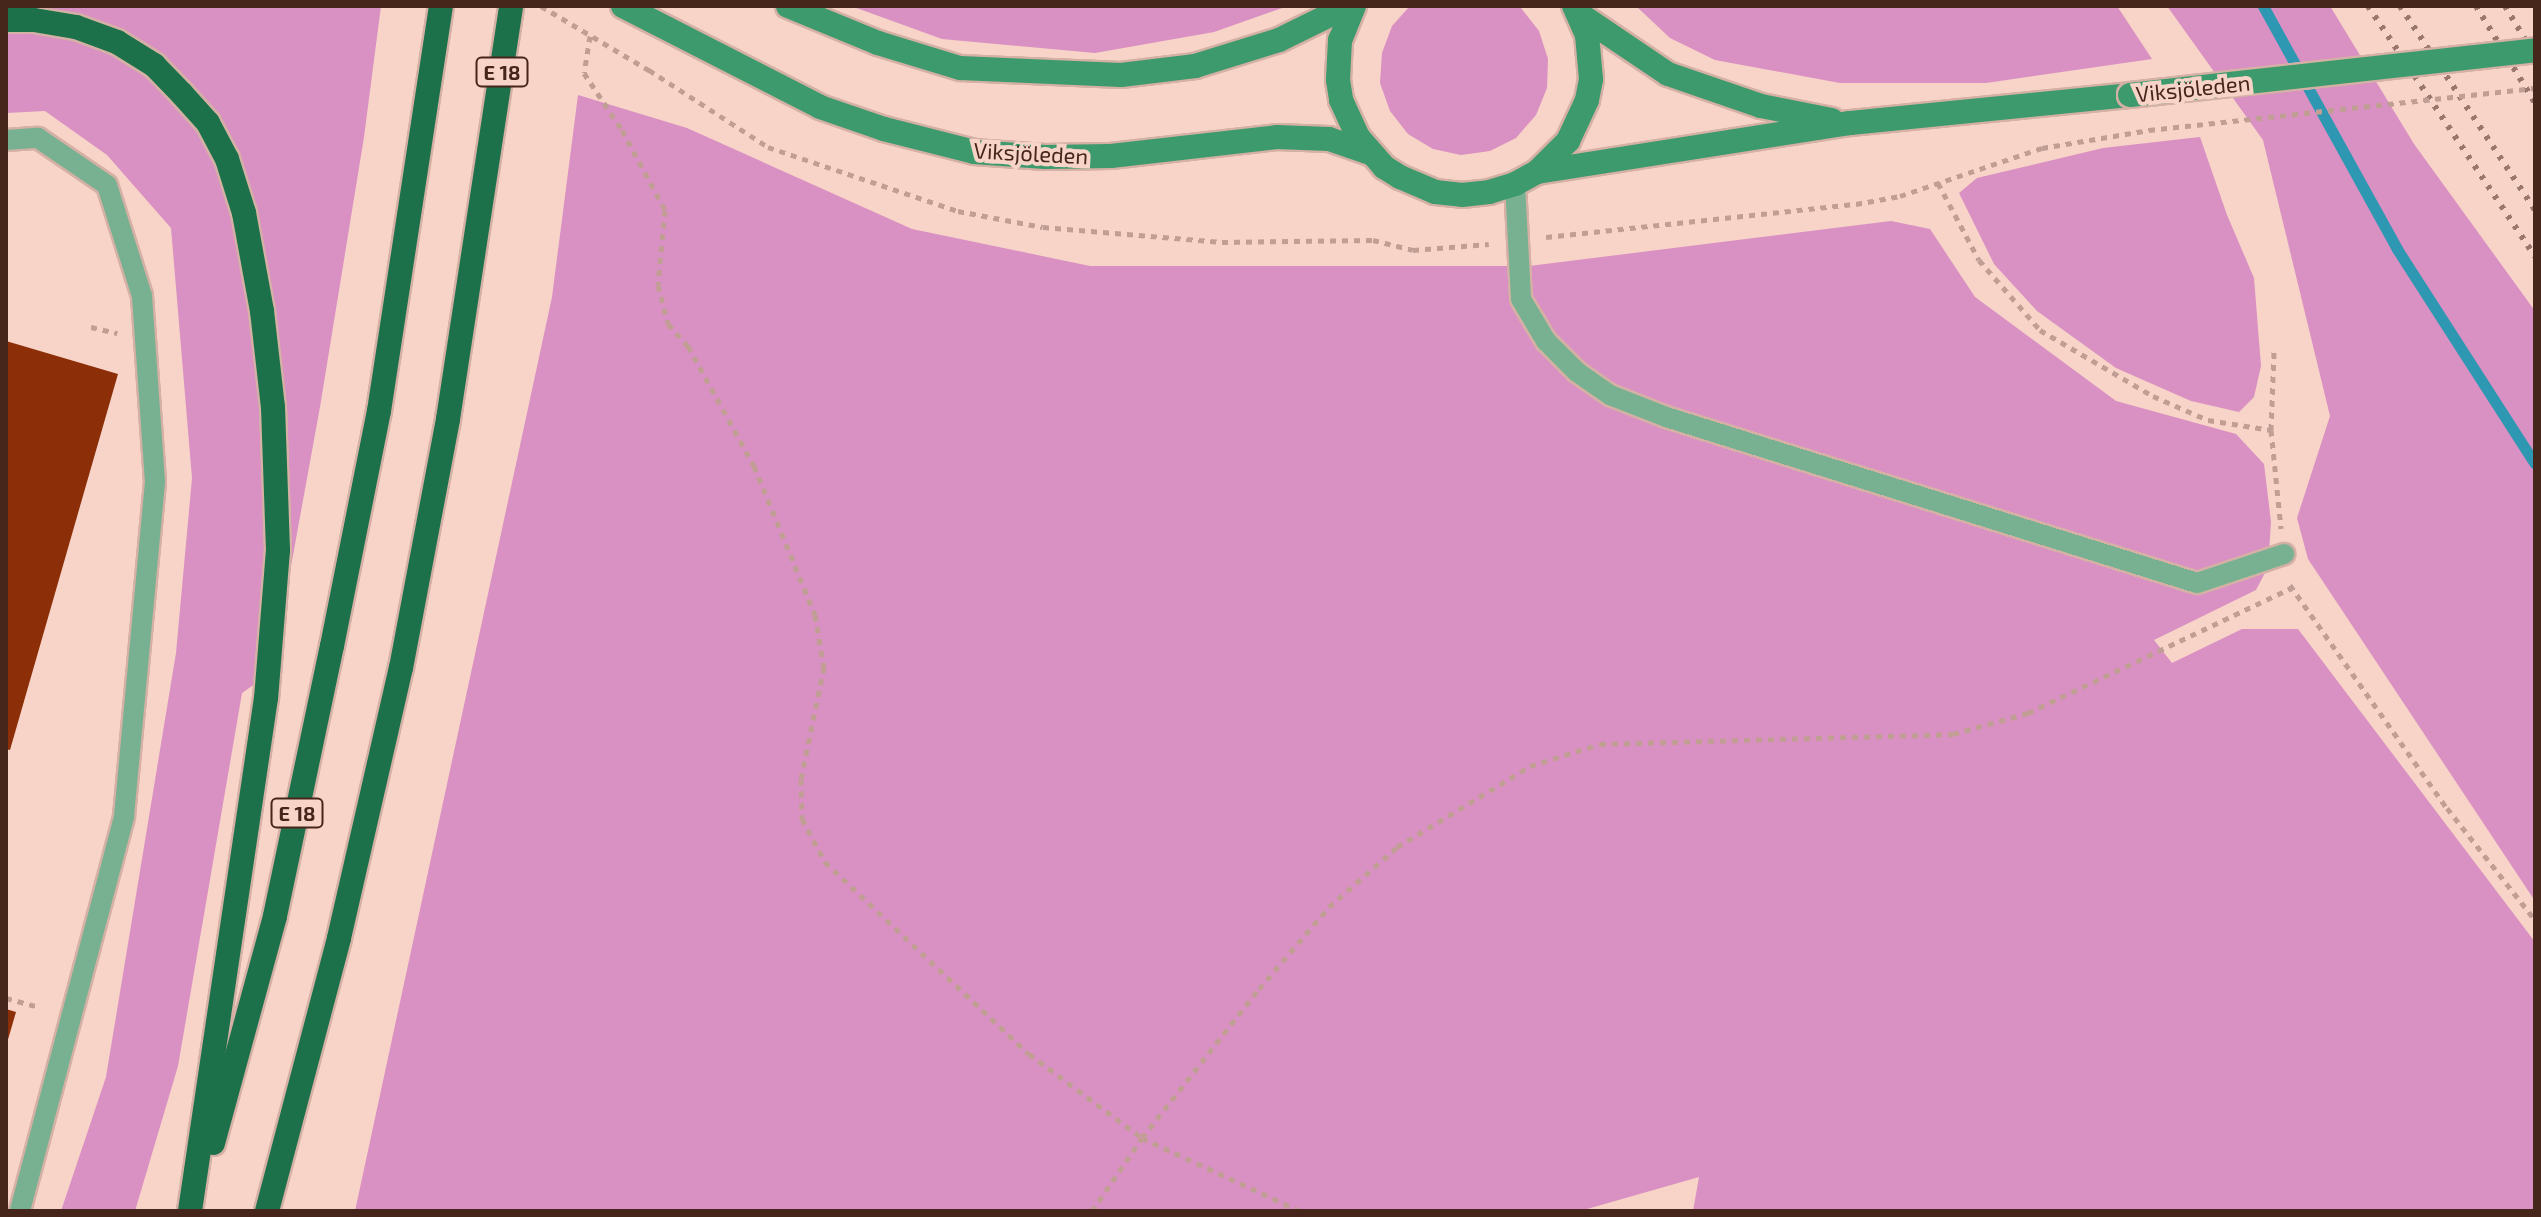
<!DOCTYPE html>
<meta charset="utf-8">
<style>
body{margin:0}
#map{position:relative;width:2541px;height:1217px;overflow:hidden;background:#f7d3c8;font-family:"Exo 2",sans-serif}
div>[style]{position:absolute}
.green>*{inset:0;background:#d990c2}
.stream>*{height:11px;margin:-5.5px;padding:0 5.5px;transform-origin:5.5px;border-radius:5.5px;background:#2e97b2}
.building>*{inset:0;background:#8c2f08}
.path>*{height:5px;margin-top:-2.5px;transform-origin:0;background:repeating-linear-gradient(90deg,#c19e93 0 6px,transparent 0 12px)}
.roads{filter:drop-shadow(2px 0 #d4b0a5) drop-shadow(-2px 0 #d4b0a5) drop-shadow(0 2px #d4b0a5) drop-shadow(0 -2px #d4b0a5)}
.lane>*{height:20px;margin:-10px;padding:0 10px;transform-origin:10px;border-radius:10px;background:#78b191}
.secondary>*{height:24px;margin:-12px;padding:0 12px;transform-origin:12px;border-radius:12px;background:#3c9a6c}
.highway>*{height:24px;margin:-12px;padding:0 12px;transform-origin:12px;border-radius:12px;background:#1c714b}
.rail>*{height:6px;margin-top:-3px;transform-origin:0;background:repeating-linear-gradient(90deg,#99776c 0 4px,transparent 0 12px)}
.path-bridge>*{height:5px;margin-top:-2.5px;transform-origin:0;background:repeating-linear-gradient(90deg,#c19e93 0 6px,transparent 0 12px)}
.bridges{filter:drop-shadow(2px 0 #d4b0a5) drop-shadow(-2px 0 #d4b0a5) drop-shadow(0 2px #d4b0a5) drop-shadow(0 -2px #d4b0a5)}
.secondary-bridge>*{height:24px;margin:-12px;padding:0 12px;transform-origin:12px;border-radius:12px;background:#3c9a6c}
span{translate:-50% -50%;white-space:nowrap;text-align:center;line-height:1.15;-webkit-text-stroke:8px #f7d3c8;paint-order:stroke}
.shield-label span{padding:2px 6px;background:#f7d3c8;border:2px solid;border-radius:6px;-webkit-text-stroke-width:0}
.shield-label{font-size:20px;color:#46251a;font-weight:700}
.street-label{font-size:22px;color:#46251a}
.frame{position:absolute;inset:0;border:8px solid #46251a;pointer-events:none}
</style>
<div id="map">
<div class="green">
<div style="clip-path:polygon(6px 6px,381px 6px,364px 137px,320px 407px,277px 643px,269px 674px,242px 693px,178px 1066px,135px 1211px,61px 1211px,106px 1077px,176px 653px,192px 478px,171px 228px,107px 155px,45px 111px,6px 113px)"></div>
<div style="clip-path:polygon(851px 6px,1288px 6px,1214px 32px,1095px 53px,942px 39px)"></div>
<div style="clip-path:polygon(1410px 6px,1521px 8px,1539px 31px,1548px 59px,1547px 88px,1536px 115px,1516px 138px,1490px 151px,1461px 155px,1433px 149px,1408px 134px,1390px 111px,1380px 83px,1382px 53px,1392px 26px)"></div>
<div style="clip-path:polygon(1636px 6px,2117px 6px,2152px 59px,1986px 83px,1840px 83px,1715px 60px,1670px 38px)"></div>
<div style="clip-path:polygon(2167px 6px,2330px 6px,2414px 144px,2535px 311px,2535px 901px,2308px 559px,2297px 518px,2330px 416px,2263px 140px)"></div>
<div style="clip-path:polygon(578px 95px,687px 128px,912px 229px,1090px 266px,1529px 266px,1891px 221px,1930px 229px,1975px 297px,2116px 401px,2236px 434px,2264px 464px,2271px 522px,2268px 567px,2256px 590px,2154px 640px,2172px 663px,2242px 629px,2298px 629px,2535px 942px,2535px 1211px,1693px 1211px,1699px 1177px,1580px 1211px,355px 1211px,552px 297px)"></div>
<div style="clip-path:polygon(2200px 137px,2227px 215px,2254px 278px,2261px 366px,2254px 397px,2239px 412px,2191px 401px,2116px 368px,2037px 311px,1994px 264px,1959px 193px,1977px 178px,2103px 148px)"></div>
</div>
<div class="stream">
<div style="left:2263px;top:6px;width:277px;rotate:61.1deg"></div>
<div style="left:2397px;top:249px;width:255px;rotate:57.3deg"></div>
</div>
<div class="building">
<div style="clip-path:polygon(6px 341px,118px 374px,10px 750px,6px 749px)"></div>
<div style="clip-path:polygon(6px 1009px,16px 1012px,7px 1043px,6px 1042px)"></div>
</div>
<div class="path">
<div style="left:541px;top:6px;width:126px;rotate:30.7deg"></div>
<div style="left:649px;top:70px;width:142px;rotate:32.9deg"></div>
<div style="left:768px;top:147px;width:200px;rotate:18.6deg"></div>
<div style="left:958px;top:211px;width:86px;rotate:10.7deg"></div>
<div style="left:1043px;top:227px;width:180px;rotate:4.8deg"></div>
<div style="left:1222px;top:242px;width:151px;rotate:-0.8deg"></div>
<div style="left:1373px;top:240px;width:41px;rotate:14deg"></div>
<div style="left:1413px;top:250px;width:76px;rotate:-4.5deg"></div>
<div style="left:590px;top:36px;width:37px;rotate:99deg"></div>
<div style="left:584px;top:73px;width:69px;rotate:56.3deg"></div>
<div style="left:622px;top:130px;width:91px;rotate:61.7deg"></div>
<div style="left:665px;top:210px;width:75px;rotate:95.3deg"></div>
<div style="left:658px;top:285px;width:40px;rotate:75.6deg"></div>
<div style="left:668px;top:324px;width:30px;rotate:48deg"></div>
<div style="left:688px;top:346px;width:137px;rotate:61.2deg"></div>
<div style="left:754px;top:466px;width:161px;rotate:67.7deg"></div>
<div style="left:815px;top:615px;width:53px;rotate:80.2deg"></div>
<div style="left:824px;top:667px;width:114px;rotate:101.6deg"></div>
<div style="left:801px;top:779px;width:40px;rotate:88.6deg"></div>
<div style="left:802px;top:819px;width:49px;rotate:61.9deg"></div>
<div style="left:825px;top:862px;width:280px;rotate:43.3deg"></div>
<div style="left:1029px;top:1054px;width:141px;rotate:36.6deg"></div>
<div style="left:1142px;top:1138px;width:174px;rotate:24.8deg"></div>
<div style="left:1938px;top:183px;width:87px;rotate:62deg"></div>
<div style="left:1979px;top:260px;width:93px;rotate:48.9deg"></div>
<div style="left:2040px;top:330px;width:131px;rotate:30.3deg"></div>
<div style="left:2153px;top:396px;width:60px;rotate:23.6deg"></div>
<div style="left:2208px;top:420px;width:64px;rotate:9deg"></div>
<div style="left:2271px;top:430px;width:99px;rotate:84.2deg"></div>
<div style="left:1546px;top:237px;width:312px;rotate:-6.1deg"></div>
<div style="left:1856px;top:204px;width:45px;rotate:-10.3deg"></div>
<div style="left:1900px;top:196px;width:150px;rotate:-18.7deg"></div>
<div style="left:2042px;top:148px;width:109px;rotate:-9.5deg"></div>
<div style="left:91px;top:327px;width:27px;rotate:13deg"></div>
<div style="left:2271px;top:430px;width:79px;rotate:-87.8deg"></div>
<div style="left:2290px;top:585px;width:273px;rotate:54.9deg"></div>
<div style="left:2447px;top:808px;width:142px;rotate:51.8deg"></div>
<div style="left:6px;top:998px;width:34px;rotate:15deg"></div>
<div style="left:1092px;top:1211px;width:88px;rotate:-55.6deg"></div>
<div style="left:1142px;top:1138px;width:189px;rotate:-51.9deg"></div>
<div style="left:1259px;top:989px;width:108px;rotate:-49.5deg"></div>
<div style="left:1329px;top:907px;width:91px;rotate:-41.4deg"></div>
<div style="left:1397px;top:847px;width:156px;rotate:-31.3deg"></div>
<div style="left:1530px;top:766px;width:73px;rotate:-17.4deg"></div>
<div style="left:1600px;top:744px;width:353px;rotate:-1.6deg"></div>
<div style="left:1953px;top:734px;width:78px;rotate:-15.6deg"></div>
<div style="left:2028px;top:713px;width:291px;rotate:-25.4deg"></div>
</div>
<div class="roads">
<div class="lane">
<div style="left:6px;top:140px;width:32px;rotate:-4deg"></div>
<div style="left:38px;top:138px;width:83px;rotate:34.3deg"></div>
<div style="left:107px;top:185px;width:116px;rotate:72.5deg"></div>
<div style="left:142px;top:296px;width:186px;rotate:86deg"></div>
<div style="left:155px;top:482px;width:336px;rotate:95.3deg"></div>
<div style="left:124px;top:817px;width:407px;rotate:104.8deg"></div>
<div style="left:1515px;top:184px;width:115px;rotate:87deg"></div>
<div style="left:1521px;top:299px;width:49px;rotate:59.2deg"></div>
<div style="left:1546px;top:341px;width:44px;rotate:45deg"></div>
<div style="left:1577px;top:372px;width:40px;rotate:34.9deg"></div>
<div style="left:1610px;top:395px;width:60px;rotate:21.4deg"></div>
<div style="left:1666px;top:417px;width:556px;rotate:17.36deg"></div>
<div style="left:2197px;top:583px;width:92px;rotate:-18.4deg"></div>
</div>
<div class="secondary">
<div style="left:623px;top:6px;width:221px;rotate:27.1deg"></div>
<div style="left:820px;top:107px;width:68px;rotate:19deg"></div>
<div style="left:884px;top:129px;width:93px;rotate:14.3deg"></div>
<div style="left:974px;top:152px;width:71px;rotate:4deg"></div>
<div style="left:1045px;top:157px;width:66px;rotate:-0.9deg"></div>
<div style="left:1111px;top:156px;width:167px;rotate:-6.5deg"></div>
<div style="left:1277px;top:137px;width:52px;rotate:2.2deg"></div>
<div style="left:1329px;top:139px;width:43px;rotate:18.9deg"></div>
<div style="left:788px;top:6px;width:97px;rotate:22.3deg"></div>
<div style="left:878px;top:43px;width:86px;rotate:17deg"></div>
<div style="left:960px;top:68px;width:161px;rotate:2.5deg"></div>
<div style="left:1121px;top:75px;width:75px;rotate:-6.9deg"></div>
<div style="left:1195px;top:66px;width:88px;rotate:-17.2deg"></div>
<div style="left:1279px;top:40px;width:77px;rotate:-26.2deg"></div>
<div style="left:1354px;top:6px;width:37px;rotate:112deg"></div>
<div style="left:1340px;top:40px;width:40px;rotate:92.9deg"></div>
<div style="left:1338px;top:80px;width:20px;rotate:81deg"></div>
<div style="left:1341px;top:100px;width:41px;rotate:65.3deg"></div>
<div style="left:1358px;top:137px;width:40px;rotate:49deg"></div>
<div style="left:1384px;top:167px;width:19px;rotate:32deg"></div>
<div style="left:1400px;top:177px;width:38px;rotate:23deg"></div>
<div style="left:1435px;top:192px;width:27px;rotate:6deg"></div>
<div style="left:1462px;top:195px;width:27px;rotate:-6deg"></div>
<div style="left:1489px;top:192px;width:27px;rotate:-17deg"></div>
<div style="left:1515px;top:184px;width:25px;rotate:-29deg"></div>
<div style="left:1537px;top:172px;width:44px;rotate:-45deg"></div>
<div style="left:1568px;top:141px;width:45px;rotate:-65.1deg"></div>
<div style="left:1587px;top:100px;width:21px;rotate:-79deg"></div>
<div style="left:1591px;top:79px;width:44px;rotate:-95.2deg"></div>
<div style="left:1587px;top:35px;width:32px;rotate:-114deg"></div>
<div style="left:1579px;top:14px;width:107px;rotate:34deg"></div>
<div style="left:1668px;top:74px;width:98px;rotate:19deg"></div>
<div style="left:1761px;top:106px;width:72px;rotate:11.2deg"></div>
<div style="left:1537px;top:172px;width:317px;rotate:-8.9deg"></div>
<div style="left:1850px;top:123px;width:281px;rotate:-5.7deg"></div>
</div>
<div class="highway">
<div style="left:6px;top:20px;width:28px"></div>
<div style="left:34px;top:20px;width:43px;rotate:9.5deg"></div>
<div style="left:76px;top:27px;width:44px;rotate:20.1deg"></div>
<div style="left:117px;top:42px;width:44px;rotate:31.9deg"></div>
<div style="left:154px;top:65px;width:40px;rotate:46deg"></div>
<div style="left:182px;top:94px;width:39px;rotate:48deg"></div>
<div style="left:208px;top:123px;width:41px;rotate:62.2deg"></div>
<div style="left:227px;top:159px;width:57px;rotate:72.5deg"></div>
<div style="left:244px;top:213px;width:100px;rotate:79.6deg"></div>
<div style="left:262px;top:311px;width:97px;rotate:83.5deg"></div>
<div style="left:273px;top:407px;width:143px;rotate:88deg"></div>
<div style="left:278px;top:550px;width:148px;rotate:94.6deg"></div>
<div style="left:266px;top:698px;width:519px;rotate:98.43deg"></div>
<div style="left:213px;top:1143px;width:235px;rotate:-74.7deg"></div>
<div style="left:275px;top:916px;width:276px;rotate:-78.1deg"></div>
<div style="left:332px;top:646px;width:240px;rotate:-78.7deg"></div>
<div style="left:379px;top:411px;width:410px;rotate:-81.3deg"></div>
<div style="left:267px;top:1211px;width:282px;rotate:-75.2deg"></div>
<div style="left:339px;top:938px;width:277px;rotate:-77.1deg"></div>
<div style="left:401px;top:668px;width:253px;rotate:-79.3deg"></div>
<div style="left:448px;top:419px;width:418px;rotate:-81.3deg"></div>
</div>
</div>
<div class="rail">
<div style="left:2368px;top:6px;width:301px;rotate:56.3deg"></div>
<div style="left:2400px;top:6px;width:245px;rotate:56.5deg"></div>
<div style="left:2476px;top:6px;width:114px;rotate:58.7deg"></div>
<div style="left:2505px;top:6px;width:58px;rotate:59deg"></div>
</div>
<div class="path-bridge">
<div style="left:2149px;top:130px;width:388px;rotate:-6.2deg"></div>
</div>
<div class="bridges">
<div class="secondary-bridge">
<div style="left:2130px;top:95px;width:407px;rotate:-6.3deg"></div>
</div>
</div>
<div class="shield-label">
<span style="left:502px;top:72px">E 18</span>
<span style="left:297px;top:813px">E 18</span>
</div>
<div class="street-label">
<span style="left:2193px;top:88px;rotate:-6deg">Viksjöleden</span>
<span style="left:1031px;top:153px;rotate:3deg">Viksjöleden</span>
</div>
<div class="frame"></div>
</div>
